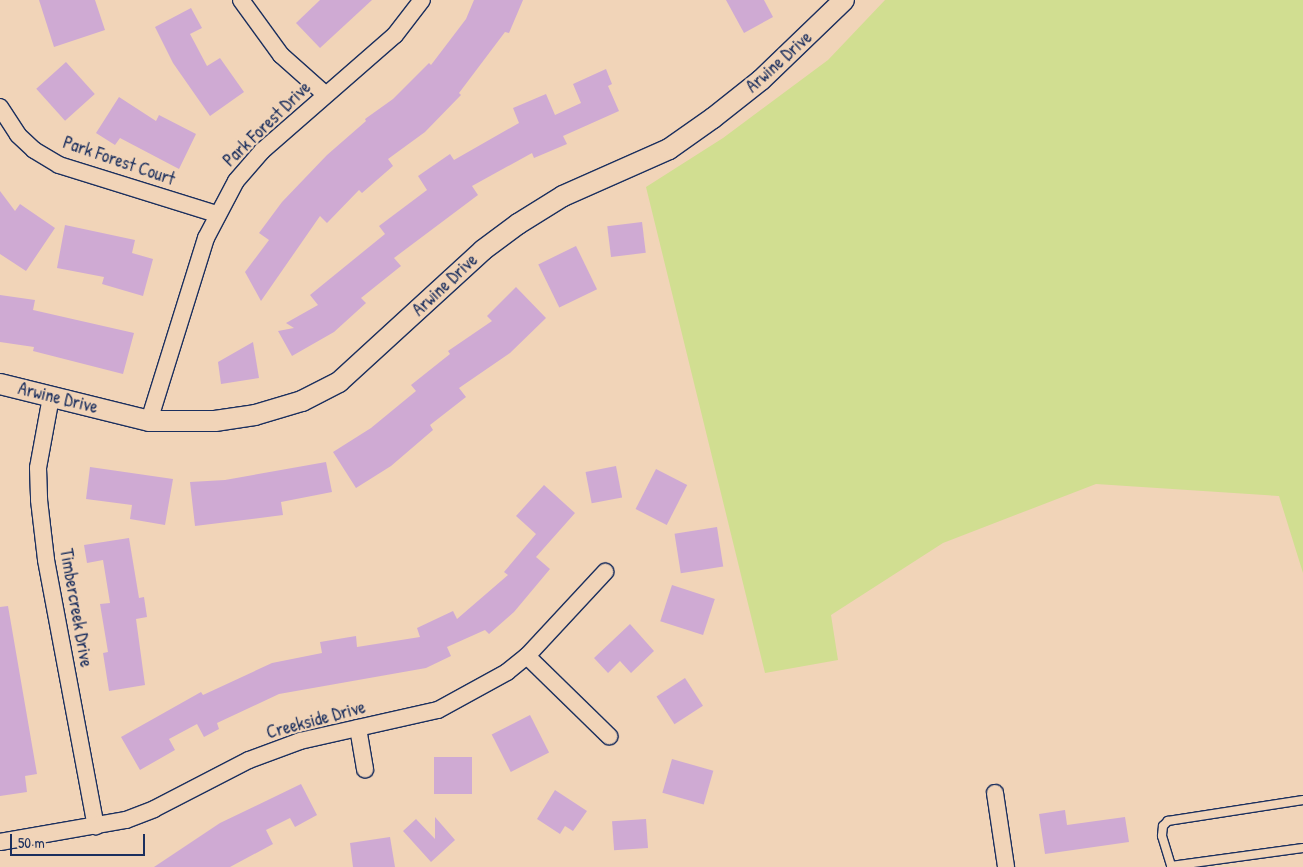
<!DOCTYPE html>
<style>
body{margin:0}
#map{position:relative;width:1303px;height:867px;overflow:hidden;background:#f1d4b8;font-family:"Patrick Hand",sans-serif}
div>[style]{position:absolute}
.green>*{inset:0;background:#d1de91}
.building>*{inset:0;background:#cfaad3;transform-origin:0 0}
.roads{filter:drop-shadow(1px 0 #1b2f5e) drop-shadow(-1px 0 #1b2f5e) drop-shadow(0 1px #1b2f5e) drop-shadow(0 -1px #1b2f5e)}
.service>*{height:8px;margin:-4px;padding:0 4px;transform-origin:4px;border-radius:4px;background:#f1d4b8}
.minor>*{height:16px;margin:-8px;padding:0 8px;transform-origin:8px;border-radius:8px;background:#f1d4b8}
.tertiary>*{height:20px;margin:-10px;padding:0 10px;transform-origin:10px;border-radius:10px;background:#f1d4b8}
span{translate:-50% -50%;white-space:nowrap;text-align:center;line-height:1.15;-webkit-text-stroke:4.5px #f1d4b8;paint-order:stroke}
.street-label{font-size:18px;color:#1b2f5e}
.scale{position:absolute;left:10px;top:834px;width:135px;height:22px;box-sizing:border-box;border:2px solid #1b2f5e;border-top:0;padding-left:6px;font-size:15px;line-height:18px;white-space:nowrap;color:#1b2f5e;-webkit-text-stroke:4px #f1d4b8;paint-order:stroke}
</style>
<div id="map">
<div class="green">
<div style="clip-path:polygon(885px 0,1303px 0,1303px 573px,1279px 496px,1096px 484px,943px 543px,831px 615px,838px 660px,765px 673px,646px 187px,723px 138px,828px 60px)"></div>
</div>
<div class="building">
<div style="clip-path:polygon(39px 0,95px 0,105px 30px,54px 47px)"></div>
<div style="clip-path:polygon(320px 0,372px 0,320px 48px,296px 23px)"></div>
<div style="clip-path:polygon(474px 0,523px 0,509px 33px,505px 32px,459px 93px,461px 95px,425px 132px,388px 159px,393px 166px,362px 193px,359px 190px,327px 223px,320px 216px,261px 301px,245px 272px,269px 240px,259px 233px,282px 202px,327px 155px,366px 121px,365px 119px,393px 99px,429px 63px,431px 65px,466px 19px)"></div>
<div style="clip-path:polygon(726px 0,764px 0,773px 17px,744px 33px)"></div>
<div style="clip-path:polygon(191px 8px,202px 28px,190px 34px,207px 66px,220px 58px,244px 92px,210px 116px,173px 63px,155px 27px)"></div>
<div style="left:66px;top:62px;width:43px;height:40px;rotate:48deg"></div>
<div style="clip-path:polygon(606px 69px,612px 84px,608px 86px,619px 111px,563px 136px,567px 144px,534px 158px,532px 153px,472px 186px,478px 195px,394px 258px,401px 266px,361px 298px,366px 303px,334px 332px,292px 356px,278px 331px,294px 328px,286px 323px,318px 305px,310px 295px,385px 234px,379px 226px,427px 190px,418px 176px,450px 154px,454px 160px,519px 123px,513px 108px,546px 94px,555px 115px,581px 103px,573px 84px)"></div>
<div style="clip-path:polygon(119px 97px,156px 121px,159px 115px,196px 134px,179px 169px,120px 138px,115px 145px,96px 133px)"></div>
<div style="clip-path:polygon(0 191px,15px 211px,20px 204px,55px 228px,26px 271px,0 254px)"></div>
<div style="left:642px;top:222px;width:31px;height:35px;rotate:83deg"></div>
<div style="clip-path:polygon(65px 225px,135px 240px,132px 253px,153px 259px,143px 296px,102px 284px,104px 277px,57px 268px)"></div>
<div style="left:576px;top:246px;width:48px;height:42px;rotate:64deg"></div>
<div style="clip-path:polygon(516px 287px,546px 318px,510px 353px,459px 388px,466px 397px,430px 425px,433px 430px,391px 466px,356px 488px,333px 452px,371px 428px,416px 391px,411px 385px,450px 354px,448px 351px,492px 321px,487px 316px)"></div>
<div style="clip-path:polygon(0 295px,35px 300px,33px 310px,134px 333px,123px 374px,33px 351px,34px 347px,0 342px)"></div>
<div style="clip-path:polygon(253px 342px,259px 378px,221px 384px,218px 362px)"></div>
<div style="clip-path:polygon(326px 462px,332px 492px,281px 502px,283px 515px,195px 526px,190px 482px,225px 480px)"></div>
<div style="left:616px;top:466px;width:32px;height:31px;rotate:79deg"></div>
<div style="clip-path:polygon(90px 467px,173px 479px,165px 525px,130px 519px,132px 505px,86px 499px)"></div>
<div style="left:656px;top:469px;width:35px;height:45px;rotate:27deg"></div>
<div style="clip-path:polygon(544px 485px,575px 513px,536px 557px,550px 569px,514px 612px,489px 634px,485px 630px,447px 647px,451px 656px,426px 668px,279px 694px,217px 723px,219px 729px,204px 737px,197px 724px,169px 739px,175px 750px,140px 770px,121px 737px,201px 692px,203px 695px,272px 663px,322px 653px,320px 642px,356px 636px,357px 647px,420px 637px,417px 628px,453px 611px,457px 619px,508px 575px,504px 572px,536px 534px,516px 516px)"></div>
<div style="left:717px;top:527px;width:40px;height:43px;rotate:81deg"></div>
<div style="clip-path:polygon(129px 538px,139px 598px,144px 597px,147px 617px,136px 619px,145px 685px,109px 691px,103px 653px,108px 652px,100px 604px,110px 603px,103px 560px,87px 563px,84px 545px)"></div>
<div style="left:672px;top:585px;width:45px;height:38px;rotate:18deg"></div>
<div style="clip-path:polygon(8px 606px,37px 774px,25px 776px,27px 792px,0 796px,0 607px)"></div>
<div style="clip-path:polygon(630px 624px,654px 651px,631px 673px,620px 661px,608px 673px,594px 658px)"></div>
<div style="left:685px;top:678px;width:33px;height:34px;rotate:57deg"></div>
<div style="left:530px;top:715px;width:42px;height:43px;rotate:63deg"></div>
<div style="left:434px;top:757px;width:38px;height:37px"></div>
<div style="left:672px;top:759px;width:43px;height:35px;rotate:16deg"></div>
<div style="clip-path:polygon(301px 784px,317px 815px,295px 827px,290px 818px,266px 830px,273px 844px,230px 867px,154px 867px,220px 823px)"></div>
<div style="clip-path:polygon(555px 790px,587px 811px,573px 831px,565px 826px,560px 834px,537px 819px)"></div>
<div style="clip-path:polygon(1065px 810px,1067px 825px,1125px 817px,1129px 842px,1045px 854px,1039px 814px)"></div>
<div style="clip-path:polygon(435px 817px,455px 840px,431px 862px,403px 831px,416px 819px,435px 839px)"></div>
<div style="left:646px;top:819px;width:29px;height:34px;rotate:86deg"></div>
<div style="clip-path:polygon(390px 837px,395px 867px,353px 867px,350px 843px)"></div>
</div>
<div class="roads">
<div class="service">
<div style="left:1303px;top:800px;width:137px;rotate:171.2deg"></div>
<div style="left:1168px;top:821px;width:7px;rotate:135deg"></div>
<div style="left:1163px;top:826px;width:10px;rotate:96deg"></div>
<div style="left:1162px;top:836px;width:31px;rotate:73deg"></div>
<div style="left:1171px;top:866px;width:133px;rotate:-7.8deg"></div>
</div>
<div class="minor">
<div style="left:241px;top:0;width:68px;rotate:54deg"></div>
<div style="left:281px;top:55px;width:59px;rotate:41.6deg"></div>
<div style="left:0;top:107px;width:33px;rotate:57deg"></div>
<div style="left:18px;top:135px;width:22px;rotate:43deg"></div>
<div style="left:34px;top:150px;width:29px;rotate:31deg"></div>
<div style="left:59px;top:165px;width:164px;rotate:17.3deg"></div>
<div style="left:51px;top:397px;width:72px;rotate:100.4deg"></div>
<div style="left:38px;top:468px;width:32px;rotate:88deg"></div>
<div style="left:39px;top:500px;width:60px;rotate:83.3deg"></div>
<div style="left:46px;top:560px;width:271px;rotate:79.4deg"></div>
<div style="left:149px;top:421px;width:192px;rotate:-72.7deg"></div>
<div style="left:206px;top:238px;width:64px;rotate:-62.2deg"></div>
<div style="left:236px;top:181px;width:40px;rotate:-49deg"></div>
<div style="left:262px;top:151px;width:176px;rotate:-41.1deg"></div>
<div style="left:395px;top:35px;width:44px;rotate:-52.4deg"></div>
<div style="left:527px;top:656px;width:115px;rotate:44.3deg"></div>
<div style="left:358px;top:728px;width:42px;rotate:80.3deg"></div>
<div style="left:995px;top:793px;width:75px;rotate:81.5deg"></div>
<div style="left:0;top:842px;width:128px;rotate:-9.9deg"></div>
<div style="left:126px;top:820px;width:30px;rotate:-21deg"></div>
<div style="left:154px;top:809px;width:107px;rotate:-27.3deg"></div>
<div style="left:249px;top:760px;width:54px;rotate:-20.4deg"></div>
<div style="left:300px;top:741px;width:141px;rotate:-12.7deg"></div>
<div style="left:438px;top:710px;width:79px;rotate:-28.8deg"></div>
<div style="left:507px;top:672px;width:26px;rotate:-39deg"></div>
<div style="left:527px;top:656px;width:115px;rotate:-47.1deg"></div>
</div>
<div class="tertiary">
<div style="left:0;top:384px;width:154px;rotate:13.9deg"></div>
<div style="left:149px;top:421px;width:66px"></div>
<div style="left:215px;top:421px;width:40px;rotate:-8.5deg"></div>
<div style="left:255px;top:415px;width:49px;rotate:-16.6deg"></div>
<div style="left:302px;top:401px;width:42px;rotate:-27.2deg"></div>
<div style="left:339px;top:382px;width:195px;rotate:-42.5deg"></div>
<div style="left:483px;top:250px;width:44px;rotate:-36.6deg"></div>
<div style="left:518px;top:224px;width:53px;rotate:-31.9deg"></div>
<div style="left:563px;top:196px;width:116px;rotate:-23.9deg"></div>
<div style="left:669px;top:149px;width:54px;rotate:-35.2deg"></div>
<div style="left:713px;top:118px;width:61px;rotate:-38.4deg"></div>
<div style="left:761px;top:80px;width:115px;rotate:-43.9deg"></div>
</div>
</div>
<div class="street-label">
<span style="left:779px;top:62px;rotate:-42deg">Arwine Drive</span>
<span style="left:267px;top:124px;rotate:-44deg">Park Forest Drive</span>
<span style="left:119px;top:161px;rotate:19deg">Park Forest Court</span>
<span style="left:445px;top:285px;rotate:-43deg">Arwine Drive</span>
<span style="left:58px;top:398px;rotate:14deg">Arwine Drive</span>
<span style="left:76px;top:608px;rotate:80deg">Timbercreek Drive</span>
<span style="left:316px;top:720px;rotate:-15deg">Creekside Drive</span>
</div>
<div class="scale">50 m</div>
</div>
